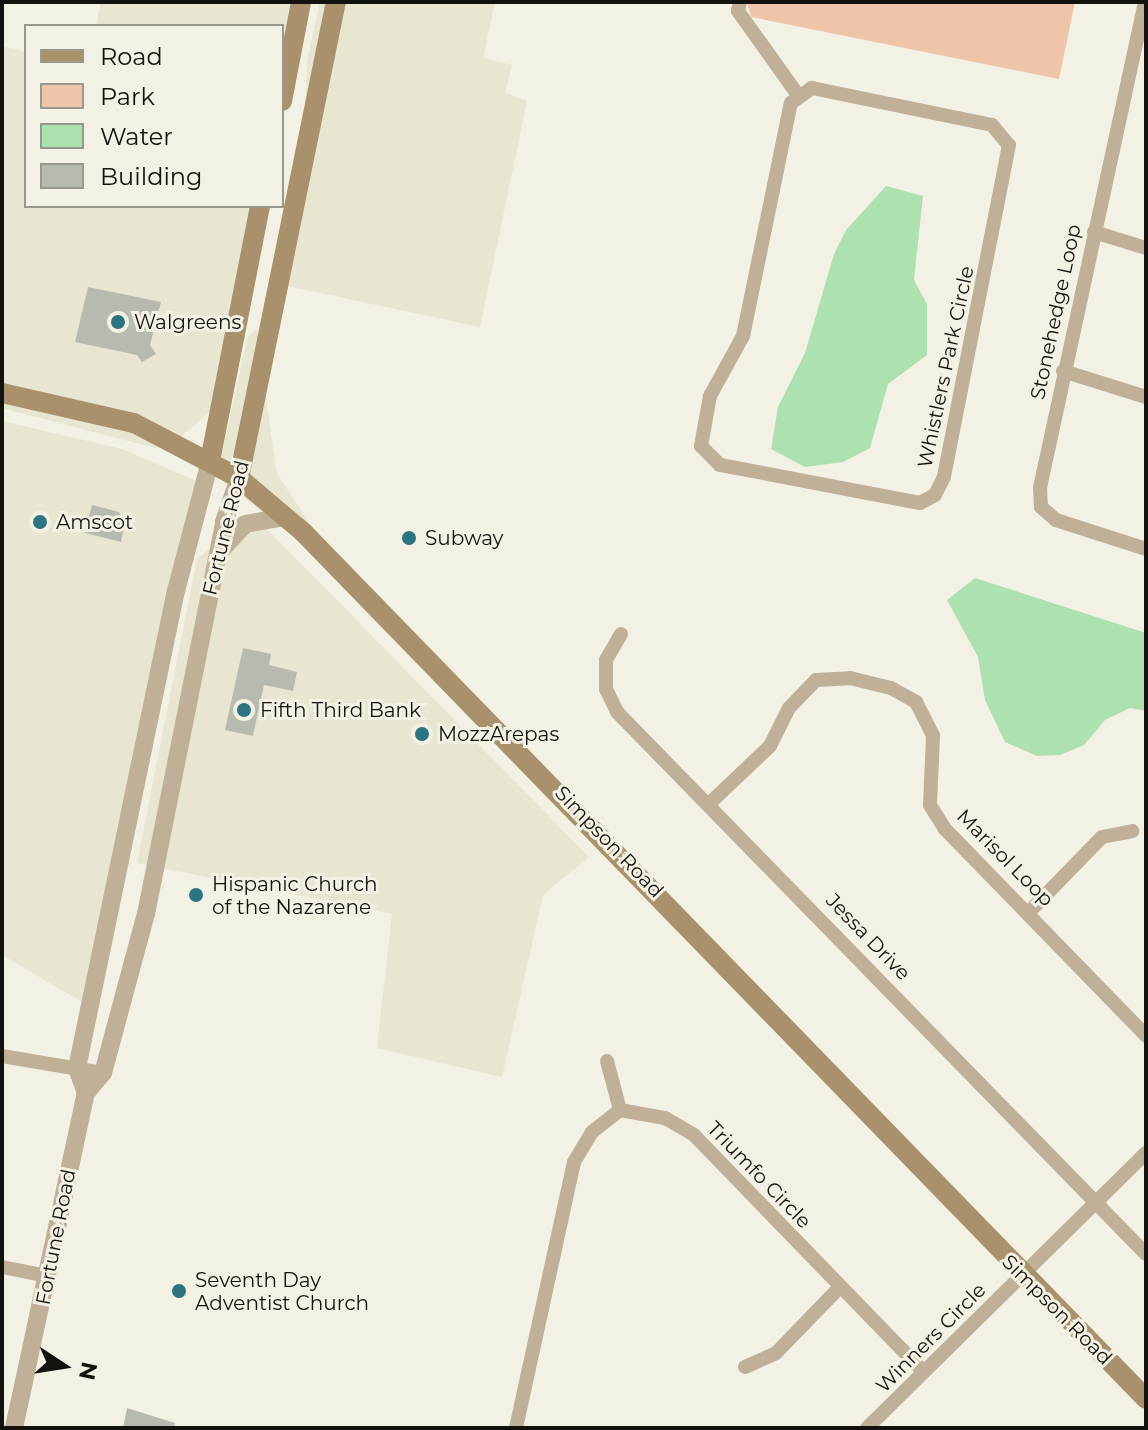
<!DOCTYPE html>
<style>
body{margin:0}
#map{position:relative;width:1148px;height:1430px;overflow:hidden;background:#f2f1e3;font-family:Montserrat,sans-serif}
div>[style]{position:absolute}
.built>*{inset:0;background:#e8e5d0}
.green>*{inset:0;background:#eec5a8}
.water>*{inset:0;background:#aee1b0}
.building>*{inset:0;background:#b7bbaf}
.minor>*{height:14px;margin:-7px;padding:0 7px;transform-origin:7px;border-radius:7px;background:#c0b097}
.tertiary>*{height:18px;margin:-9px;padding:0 9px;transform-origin:9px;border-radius:9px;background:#c0b097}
.secondary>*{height:20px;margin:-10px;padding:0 10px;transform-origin:10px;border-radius:10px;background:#a8916c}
.dots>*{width:22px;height:22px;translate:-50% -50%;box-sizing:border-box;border:4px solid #f2f1e3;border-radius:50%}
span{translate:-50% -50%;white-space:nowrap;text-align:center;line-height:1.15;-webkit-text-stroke:6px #f2f1e3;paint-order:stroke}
.street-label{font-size:20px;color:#13120e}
.poi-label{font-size:20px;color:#13120e}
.left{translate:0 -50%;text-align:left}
.frame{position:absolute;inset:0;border:4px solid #13120e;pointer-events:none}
.legend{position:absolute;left:24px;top:24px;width:260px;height:184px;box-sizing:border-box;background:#f2f1e3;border:2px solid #99988e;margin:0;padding:10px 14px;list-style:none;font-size:24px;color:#13120e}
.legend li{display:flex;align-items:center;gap:16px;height:40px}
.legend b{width:40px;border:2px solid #99988e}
.north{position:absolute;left:24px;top:1326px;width:80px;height:80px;-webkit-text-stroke:6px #f2f1e3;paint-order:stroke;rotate:102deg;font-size:22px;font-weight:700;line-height:32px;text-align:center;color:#13120e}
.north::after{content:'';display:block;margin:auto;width:28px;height:36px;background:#13120e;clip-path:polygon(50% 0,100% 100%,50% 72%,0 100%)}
</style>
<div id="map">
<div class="built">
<div style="clip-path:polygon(101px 2px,306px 2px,282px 113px,282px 26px,96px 26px)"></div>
<div style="clip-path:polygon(320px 2px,495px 2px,483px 58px,512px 65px,505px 93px,527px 101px,480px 327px,278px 284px,304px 157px,307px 62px)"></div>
<div style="clip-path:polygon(2px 46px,26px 52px,26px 206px,262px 206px,219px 404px,171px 445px,155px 448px,2px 408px)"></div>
<div style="clip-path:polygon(257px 328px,276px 472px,361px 602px,298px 539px,217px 477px,247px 339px)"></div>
<div style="clip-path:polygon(2px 421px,122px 449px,201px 483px,91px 1007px,2px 955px)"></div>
<div style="clip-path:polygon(267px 529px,589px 857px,543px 895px,502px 1077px,377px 1048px,392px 914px,137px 863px,197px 559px,228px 533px)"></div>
</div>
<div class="green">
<div style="clip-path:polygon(747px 2px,1075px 2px,1059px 79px,751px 17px)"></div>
</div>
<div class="water">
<div style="clip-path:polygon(886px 186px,923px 196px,914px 280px,927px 304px,927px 355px,888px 384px,870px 448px,843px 462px,805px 467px,771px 449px,778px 407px,805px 353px,834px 254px,846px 230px)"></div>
<div style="clip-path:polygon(975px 578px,1146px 633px,1146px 711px,1130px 708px,1105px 720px,1084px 745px,1060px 755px,1037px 756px,1005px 742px,985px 700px,978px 657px,947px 600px)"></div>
</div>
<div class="building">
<div style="clip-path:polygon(88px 287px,161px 302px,150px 345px,156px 354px,142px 362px,137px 355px,75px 342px)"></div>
<div style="clip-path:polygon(92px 505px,119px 512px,125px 525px,121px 542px,85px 533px)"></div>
<div style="clip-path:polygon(243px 648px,271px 654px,269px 665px,297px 672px,293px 691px,264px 685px,253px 736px,225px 730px)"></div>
<div style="clip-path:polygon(127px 1408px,175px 1423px,174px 1428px,123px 1428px)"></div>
</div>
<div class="minor">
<div style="left:740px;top:2px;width:9px;rotate:103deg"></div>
<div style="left:738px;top:11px;width:103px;rotate:54.5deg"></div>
<div style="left:1145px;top:2px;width:497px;rotate:102.2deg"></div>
<div style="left:1040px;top:488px;width:19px;rotate:87deg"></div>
<div style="left:1041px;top:507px;width:20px;rotate:41deg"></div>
<div style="left:1056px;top:520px;width:95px;rotate:17.9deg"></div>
<div style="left:812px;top:88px;width:184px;rotate:11.6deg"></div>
<div style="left:992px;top:125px;width:26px;rotate:50deg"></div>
<div style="left:1009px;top:145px;width:338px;rotate:101.1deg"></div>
<div style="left:944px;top:477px;width:20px;rotate:117deg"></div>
<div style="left:935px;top:495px;width:17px;rotate:152deg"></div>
<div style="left:920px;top:503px;width:204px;rotate:-169.2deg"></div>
<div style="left:720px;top:465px;width:27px;rotate:-135deg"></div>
<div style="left:701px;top:446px;width:51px;rotate:-79.8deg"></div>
<div style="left:710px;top:396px;width:68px;rotate:-61.2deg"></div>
<div style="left:743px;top:336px;width:238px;rotate:-78.4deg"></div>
<div style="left:791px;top:103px;width:26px;rotate:-36deg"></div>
<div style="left:1094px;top:232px;width:54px;rotate:17.1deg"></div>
<div style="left:1063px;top:371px;width:87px;rotate:17.4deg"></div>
<div style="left:621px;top:634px;width:30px;rotate:120deg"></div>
<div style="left:606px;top:660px;width:29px;rotate:90deg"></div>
<div style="left:606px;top:689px;width:25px;rotate:64deg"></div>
<div style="left:617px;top:712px;width:757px;rotate:45.7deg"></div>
<div style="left:711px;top:802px;width:81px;rotate:-43.5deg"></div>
<div style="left:770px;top:746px;width:42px;rotate:-63.4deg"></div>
<div style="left:789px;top:708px;width:39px;rotate:-46deg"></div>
<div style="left:816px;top:680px;width:34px;rotate:-3deg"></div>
<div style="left:850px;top:678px;width:42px;rotate:13.7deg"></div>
<div style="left:891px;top:688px;width:29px;rotate:29deg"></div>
<div style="left:916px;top:702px;width:38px;rotate:63deg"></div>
<div style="left:933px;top:736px;width:69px;rotate:92.5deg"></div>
<div style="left:930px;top:805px;width:28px;rotate:58deg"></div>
<div style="left:945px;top:829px;width:289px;rotate:45.8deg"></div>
<div style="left:1030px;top:911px;width:103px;rotate:-45.8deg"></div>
<div style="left:1102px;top:837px;width:31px;rotate:-11deg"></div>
<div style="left:2px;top:1056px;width:102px;rotate:9.6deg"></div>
<div style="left:607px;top:1061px;width:51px;rotate:75.1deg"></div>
<div style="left:2px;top:1267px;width:47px;rotate:11.1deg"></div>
<div style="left:745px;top:1367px;width:34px;rotate:-24deg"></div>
<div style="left:776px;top:1353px;width:91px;rotate:-45.9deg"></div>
<div style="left:516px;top:1428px;width:272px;rotate:-77.7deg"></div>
<div style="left:574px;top:1162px;width:35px;rotate:-59deg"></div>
<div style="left:592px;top:1132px;width:36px;rotate:-38deg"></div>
<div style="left:620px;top:1110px;width:46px;rotate:10.1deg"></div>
<div style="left:665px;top:1118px;width:34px;rotate:30deg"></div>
<div style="left:694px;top:1135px;width:330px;rotate:45.9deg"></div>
<div style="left:867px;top:1428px;width:392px;rotate:-44.6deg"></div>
</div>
<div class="tertiary">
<div style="left:221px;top:550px;width:35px;rotate:-47deg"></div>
<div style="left:245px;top:524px;width:41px;rotate:-9.9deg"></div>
<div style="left:86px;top:1093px;width:27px;rotate:-110deg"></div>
<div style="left:77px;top:1068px;width:487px;rotate:-78.3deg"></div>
<div style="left:176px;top:591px;width:134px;rotate:-75.3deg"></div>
<div style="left:14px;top:1428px;width:343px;rotate:-77.9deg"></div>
<div style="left:86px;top:1093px;width:26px;rotate:-50deg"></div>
<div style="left:103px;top:1073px;width:165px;rotate:-74.9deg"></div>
<div style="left:146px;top:914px;width:400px;rotate:-78.7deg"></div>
<div style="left:224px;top:522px;width:46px;rotate:-71.2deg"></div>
</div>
<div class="secondary">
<div style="left:282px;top:101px;width:101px;rotate:-79.1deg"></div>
<div style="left:2px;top:393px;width:135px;rotate:12.8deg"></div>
<div style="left:134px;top:423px;width:119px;rotate:27.6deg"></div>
<div style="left:239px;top:478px;width:84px;rotate:40.2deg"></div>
<div style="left:303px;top:532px;width:1209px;rotate:45.8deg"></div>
<div style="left:210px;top:461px;width:260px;rotate:-78.9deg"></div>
<div style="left:239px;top:478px;width:486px;rotate:-78.5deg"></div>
</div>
<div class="dots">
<div style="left:118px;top:322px;background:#2d7381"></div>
<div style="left:40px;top:522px;background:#2d7381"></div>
<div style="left:409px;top:538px;background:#2d7381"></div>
<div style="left:244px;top:710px;background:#2d7381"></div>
<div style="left:422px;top:734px;background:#2d7381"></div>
<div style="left:196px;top:895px;background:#2d7381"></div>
<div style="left:179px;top:1291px;background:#2d7381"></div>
</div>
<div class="street-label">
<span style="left:1056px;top:312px;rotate:-78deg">Stonehedge Loop</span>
<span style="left:946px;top:367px;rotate:-78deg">Whistlers Park Circle</span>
<span style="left:226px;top:528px;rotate:-76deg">Fortune Road</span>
<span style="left:609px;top:842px;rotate:46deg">Simpson Road</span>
<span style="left:1005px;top:858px;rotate:45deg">Marisol Loop</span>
<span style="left:868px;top:937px;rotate:46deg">Jessa Drive</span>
<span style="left:759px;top:1175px;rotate:46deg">Triumfo Circle</span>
<span style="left:56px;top:1237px;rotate:-79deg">Fortune Road</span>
<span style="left:1057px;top:1310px;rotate:45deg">Simpson Road</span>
<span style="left:931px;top:1338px;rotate:-45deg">Winners Circle</span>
</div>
<div class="poi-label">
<span class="left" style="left:134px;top:322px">Walgreens</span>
<span class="left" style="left:56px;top:522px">Amscot</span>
<span class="left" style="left:425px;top:538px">Subway</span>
<span class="left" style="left:260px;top:710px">Fifth Third Bank</span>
<span class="left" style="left:438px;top:734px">MozzArepas</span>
<span class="left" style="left:212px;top:896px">Hispanic Church<br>of the Nazarene</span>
<span class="left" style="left:195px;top:1292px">Seventh Day<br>Adventist Church</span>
</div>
<div class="frame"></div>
<ul class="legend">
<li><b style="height:10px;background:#a8916c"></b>Road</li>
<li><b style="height:22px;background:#eec5a8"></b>Park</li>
<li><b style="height:22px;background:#aee1b0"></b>Water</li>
<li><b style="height:22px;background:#b7bbaf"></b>Building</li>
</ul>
<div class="north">N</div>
</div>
